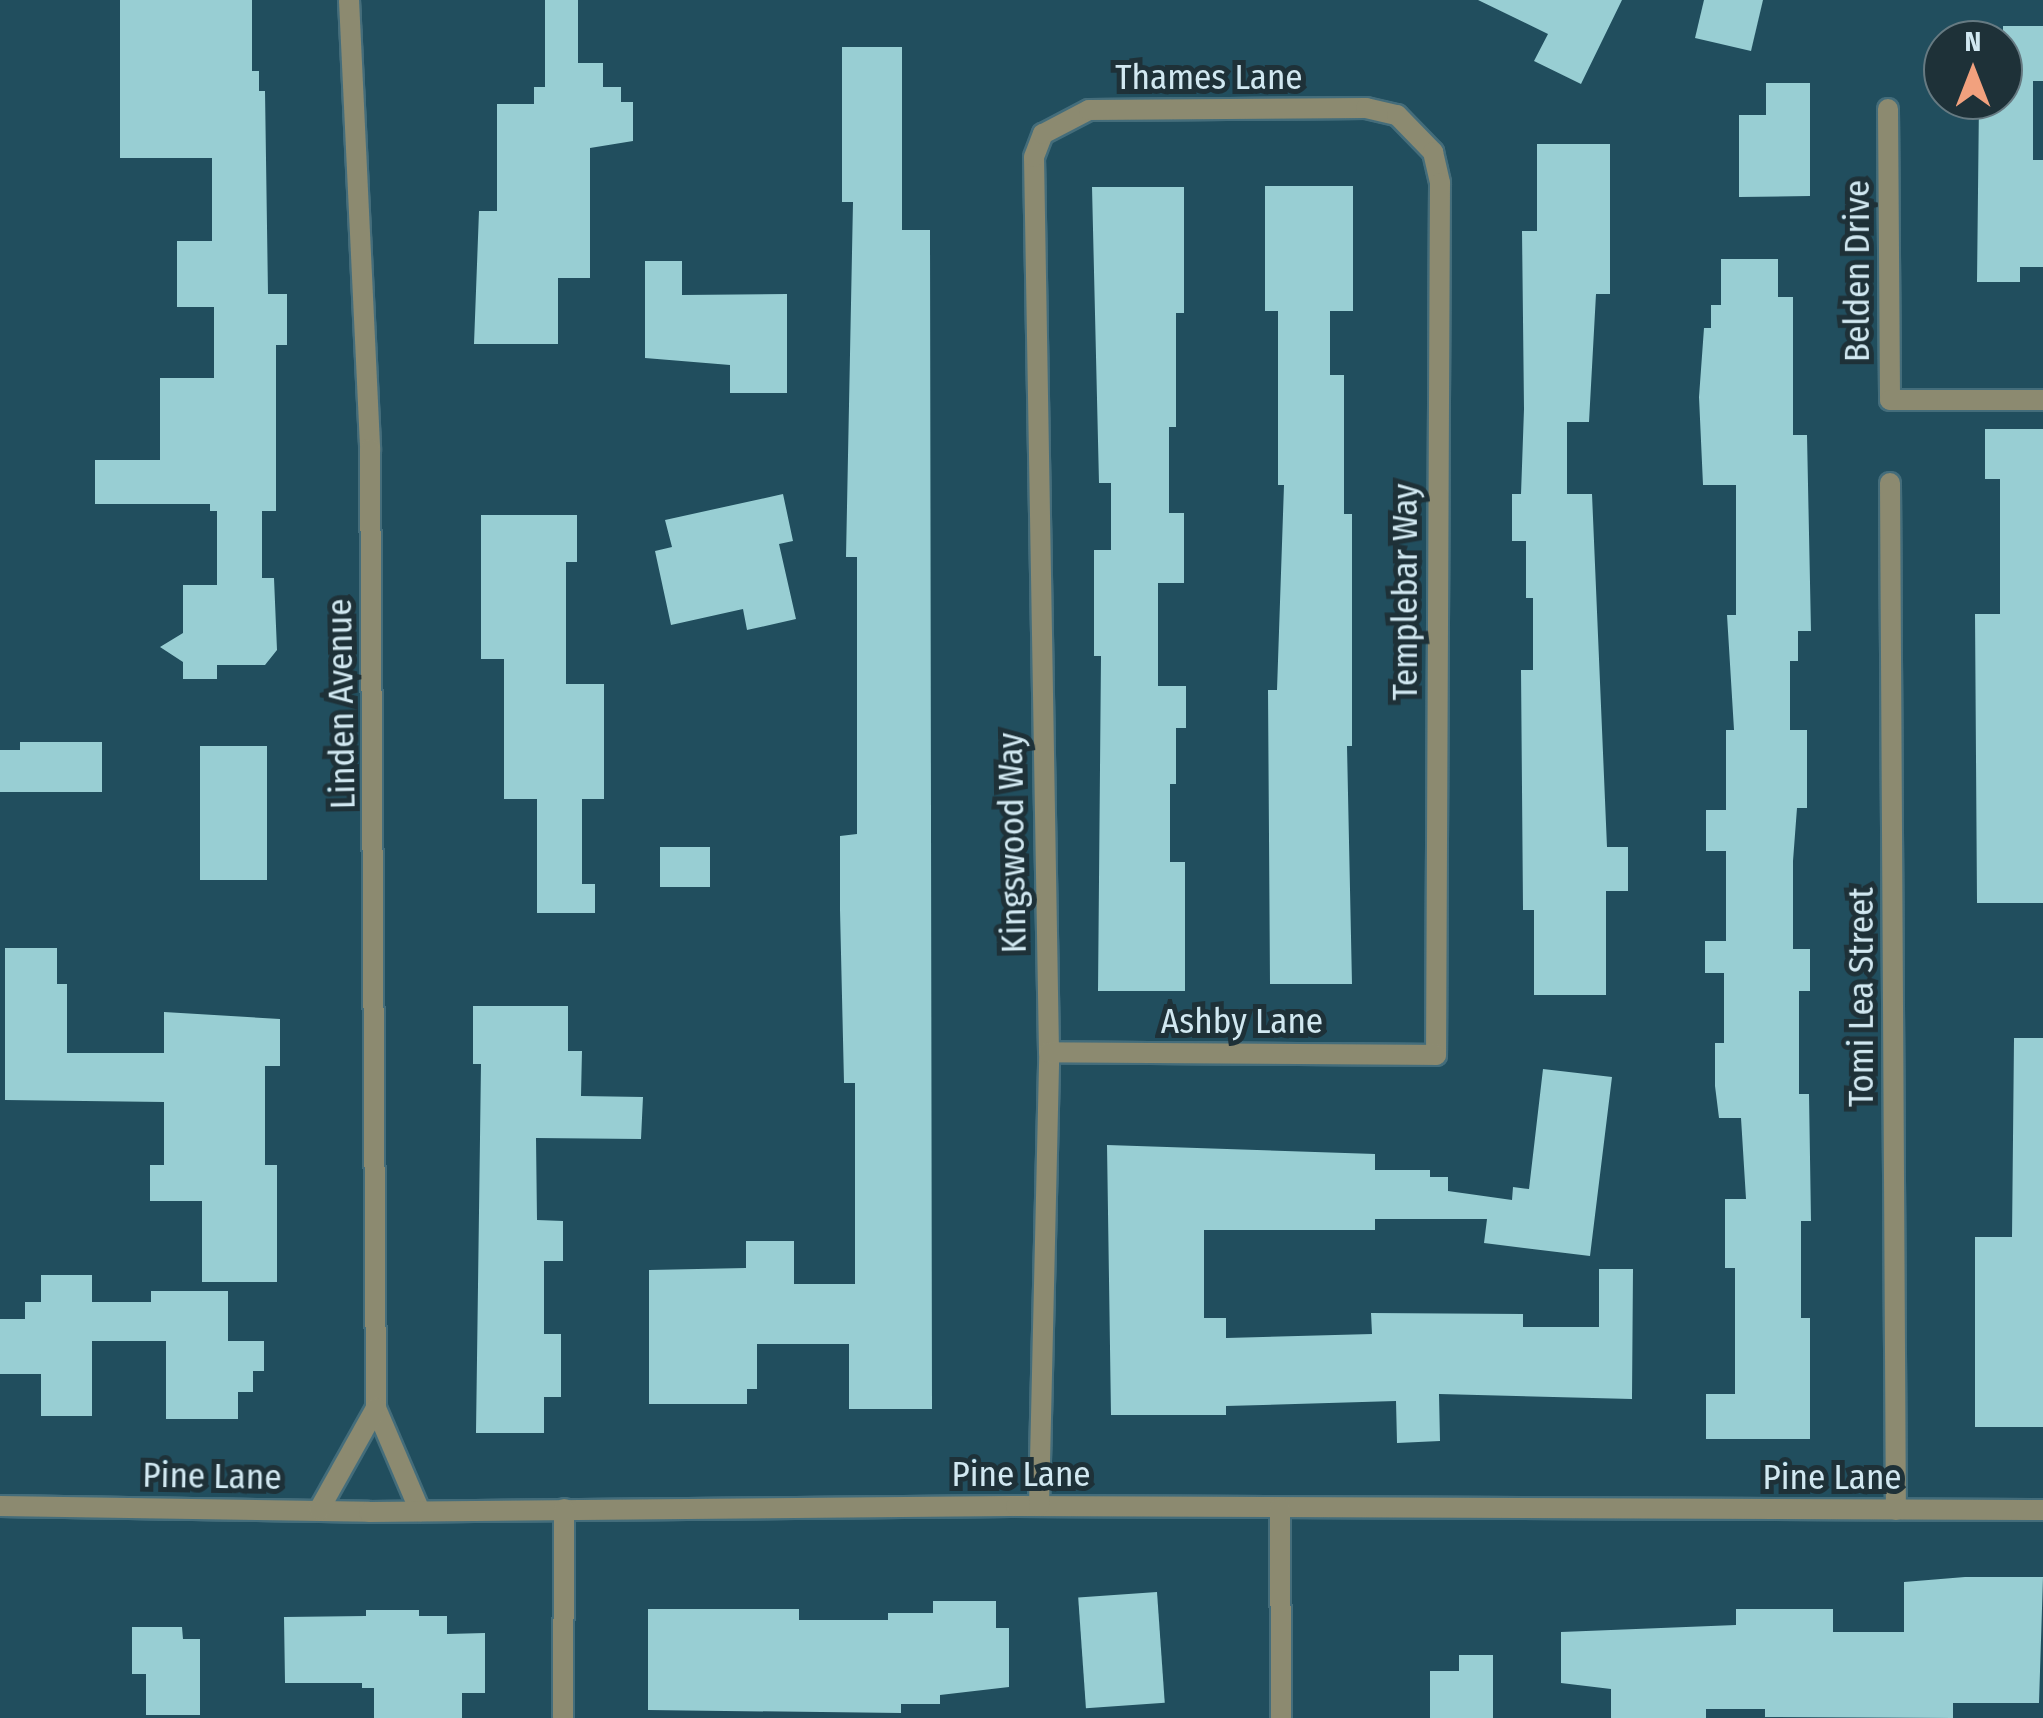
<!DOCTYPE html>
<style>
body{margin:0}
#map{position:relative;width:2043px;height:1718px;overflow:hidden;background:#214e5e;font-family:"Fira Sans Condensed",sans-serif}
div>[style]{position:absolute}
.building>*{inset:0;background:#98ced3;transform-origin:0 0}
.roads{filter:drop-shadow(2px 0 #446d7b) drop-shadow(-2px 0 #446d7b) drop-shadow(0 2px #446d7b) drop-shadow(0 -2px #446d7b)}
.minor>*{height:20px;margin:-10px;padding:0 10px;transform-origin:10px;border-radius:10px;background:#8c8a70}
span{translate:-50% -50%;white-space:nowrap;text-align:center;line-height:1.15;-webkit-text-stroke:10px #1e3138;paint-order:stroke}
.street-label{font-size:35px;color:#d1e8f1}
.north{position:absolute;left:1923px;top:20px;width:100px;height:100px;box-sizing:border-box;background:#1e3138;border:2px solid #667a82;border-radius:50%;rotate:0deg;font-size:28px;font-weight:700;line-height:40px;text-align:center;color:#d1e8f1}
.north::after{content:'';display:block;margin:auto;width:35px;height:45px;background:#f2a17e;clip-path:polygon(50% 0,100% 100%,50% 72%,0 100%)}
</style>
<div id="map">
<div class="building">
<div style="clip-path:polygon(120px 0,252px 0,252px 71px,259px 71px,259px 91px,265px 91px,268px 294px,287px 294px,287px 345px,276px 345px,276px 511px,262px 511px,262px 578px,274px 578px,277px 650px,265px 665px,217px 665px,217px 679px,183px 679px,183px 662px,160px 647px,183px 633px,183px 585px,217px 585px,217px 511px,210px 511px,210px 504px,95px 504px,95px 460px,160px 460px,160px 378px,214px 378px,214px 307px,177px 307px,177px 241px,212px 241px,212px 158px,120px 158px)"></div>
<div style="clip-path:polygon(545px 0,578px 0,578px 63px,603px 63px,603px 87px,621px 87px,621px 102px,633px 102px,633px 141px,590px 148px,590px 278px,558px 278px,558px 344px,474px 344px,479px 211px,497px 211px,497px 104px,534px 104px,534px 87px,545px 87px)"></div>
<div style="clip-path:polygon(1478px 0,1622px 0,1581px 84px,1534px 61px,1548px 34px)"></div>
<div style="clip-path:polygon(1704px 0,1763px 0,1751px 51px,1695px 38px)"></div>
<div style="clip-path:polygon(2003px 26px,2043px 26px,2043px 81px,2033px 81px,2033px 160px,2043px 160px,2043px 267px,2020px 267px,2020px 282px,1977px 282px,1979px 100px,2003px 100px)"></div>
<div style="clip-path:polygon(842px 47px,902px 47px,902px 230px,930px 230px,932px 1409px,849px 1409px,849px 1344px,757px 1344px,757px 1389px,747px 1389px,747px 1404px,649px 1404px,649px 1270px,746px 1268px,746px 1241px,794px 1241px,794px 1284px,855px 1284px,855px 1083px,844px 1083px,840px 910px,840px 836px,857px 834px,857px 557px,846px 557px,853px 202px,842px 202px)"></div>
<div style="clip-path:polygon(1766px 83px,1810px 83px,1810px 196px,1739px 197px,1739px 115px,1766px 115px)"></div>
<div style="clip-path:polygon(1537px 144px,1610px 144px,1610px 294px,1596px 294px,1589px 422px,1567px 422px,1567px 494px,1592px 494px,1607px 847px,1628px 847px,1628px 891px,1606px 891px,1606px 995px,1534px 995px,1534px 910px,1523px 910px,1521px 670px,1533px 670px,1533px 598px,1526px 598px,1526px 541px,1512px 541px,1512px 494px,1521px 494px,1524px 409px,1522px 231px,1537px 231px)"></div>
<div style="clip-path:polygon(1265px 186px,1353px 186px,1353px 311px,1330px 311px,1330px 375px,1344px 375px,1344px 514px,1352px 514px,1352px 746px,1347px 746px,1352px 984px,1270px 984px,1268px 690px,1277px 690px,1284px 485px,1278px 485px,1278px 311px,1265px 311px)"></div>
<div style="clip-path:polygon(1092px 187px,1184px 187px,1184px 313px,1176px 313px,1176px 427px,1169px 427px,1169px 513px,1184px 513px,1184px 583px,1158px 583px,1158px 686px,1186px 686px,1186px 728px,1176px 728px,1176px 784px,1170px 784px,1170px 862px,1185px 862px,1185px 991px,1098px 991px,1101px 656px,1094px 656px,1094px 550px,1111px 550px,1111px 483px,1099px 483px)"></div>
<div style="clip-path:polygon(1721px 259px,1778px 259px,1778px 297px,1793px 297px,1793px 435px,1807px 435px,1811px 631px,1798px 631px,1798px 661px,1790px 661px,1790px 730px,1807px 730px,1807px 808px,1797px 808px,1793px 861px,1793px 949px,1810px 949px,1810px 991px,1799px 991px,1799px 1094px,1809px 1094px,1811px 1221px,1801px 1221px,1801px 1318px,1810px 1318px,1810px 1439px,1706px 1439px,1706px 1394px,1735px 1394px,1735px 1268px,1725px 1268px,1725px 1199px,1746px 1199px,1741px 1118px,1719px 1118px,1715px 1086px,1715px 1043px,1724px 1043px,1724px 973px,1705px 973px,1705px 941px,1726px 941px,1726px 851px,1706px 851px,1706px 810px,1726px 810px,1726px 730px,1734px 730px,1727px 615px,1736px 615px,1736px 485px,1703px 485px,1699px 397px,1704px 328px,1711px 328px,1711px 305px,1721px 305px)"></div>
<div style="clip-path:polygon(645px 261px,682px 261px,682px 295px,787px 294px,787px 393px,730px 393px,730px 365px,645px 358px)"></div>
<div style="clip-path:polygon(1985px 429px,2043px 429px,2043px 903px,1977px 903px,1975px 614px,2000px 614px,2000px 479px,1985px 479px)"></div>
<div style="clip-path:polygon(783px 494px,793px 541px,779px 544px,796px 619px,747px 630px,743px 609px,671px 625px,655px 551px,672px 547px,665px 520px)"></div>
<div style="clip-path:polygon(481px 515px,577px 515px,577px 562px,566px 562px,566px 684px,604px 684px,604px 799px,582px 799px,582px 884px,595px 884px,595px 913px,537px 913px,537px 799px,504px 799px,504px 659px,481px 659px)"></div>
<div style="clip-path:polygon(20px 742px,102px 742px,102px 792px,0 792px,0 750px,20px 750px)"></div>
<div style="left:200px;top:746px;width:67px;height:134px"></div>
<div style="left:660px;top:847px;width:50px;height:40px"></div>
<div style="clip-path:polygon(5px 948px,57px 948px,57px 984px,67px 984px,67px 1053px,164px 1053px,164px 1012px,280px 1019px,280px 1066px,265px 1066px,265px 1165px,277px 1165px,277px 1282px,202px 1282px,202px 1201px,150px 1201px,150px 1165px,164px 1165px,164px 1102px,5px 1100px)"></div>
<div style="clip-path:polygon(473px 1006px,568px 1006px,568px 1051px,582px 1051px,581px 1096px,643px 1097px,641px 1139px,536px 1138px,537px 1220px,563px 1221px,563px 1261px,544px 1261px,544px 1334px,561px 1334px,561px 1397px,544px 1397px,544px 1433px,476px 1433px,481px 1064px,473px 1064px)"></div>
<div style="clip-path:polygon(2014px 1038px,2043px 1038px,2043px 1427px,1975px 1427px,1975px 1237px,2012px 1237px)"></div>
<div style="clip-path:polygon(1543px 1069px,1612px 1077px,1590px 1256px,1484px 1243px,1487px 1219px,1375px 1219px,1375px 1230px,1204px 1230px,1204px 1318px,1226px 1318px,1226px 1338px,1372px 1334px,1371px 1313px,1523px 1314px,1523px 1327px,1599px 1327px,1599px 1269px,1633px 1269px,1632px 1399px,1439px 1394px,1440px 1441px,1397px 1443px,1396px 1401px,1226px 1406px,1226px 1415px,1111px 1415px,1107px 1145px,1375px 1154px,1375px 1170px,1430px 1170px,1430px 1177px,1448px 1177px,1448px 1191px,1512px 1200px,1513px 1187px,1529px 1189px)"></div>
<div style="clip-path:polygon(41px 1275px,92px 1275px,92px 1302px,151px 1302px,151px 1291px,228px 1291px,228px 1341px,264px 1341px,264px 1371px,253px 1371px,253px 1392px,238px 1392px,238px 1419px,166px 1419px,166px 1341px,92px 1341px,92px 1416px,41px 1416px,41px 1374px,0 1374px,0 1319px,25px 1319px,25px 1302px,41px 1302px)"></div>
<div style="clip-path:polygon(1965px 1577px,2043px 1577px,2039px 1703px,1953px 1703px,1953px 1718px,1765px 1717px,1765px 1709px,1706px 1709px,1706px 1718px,1611px 1718px,1611px 1689px,1561px 1683px,1561px 1632px,1736px 1625px,1736px 1609px,1833px 1609px,1833px 1632px,1904px 1632px,1904px 1582px)"></div>
<div style="left:1157px;top:1592px;width:111px;height:79px;rotate:86deg"></div>
<div style="clip-path:polygon(933px 1601px,996px 1601px,996px 1628px,1009px 1628px,1009px 1687px,940px 1695px,940px 1704px,901px 1704px,901px 1713px,648px 1710px,648px 1609px,799px 1609px,799px 1620px,888px 1620px,888px 1613px,933px 1613px)"></div>
<div style="clip-path:polygon(366px 1610px,419px 1610px,419px 1616px,447px 1616px,447px 1634px,485px 1633px,485px 1693px,462px 1693px,462px 1718px,374px 1718px,374px 1688px,362px 1688px,362px 1683px,285px 1683px,284px 1617px,366px 1616px)"></div>
<div style="clip-path:polygon(132px 1627px,182px 1627px,183px 1639px,200px 1639px,200px 1715px,146px 1715px,146px 1674px,132px 1674px)"></div>
<div style="clip-path:polygon(1459px 1655px,1493px 1655px,1493px 1718px,1430px 1718px,1430px 1671px,1459px 1671px)"></div>
</div>
<div class="roads">
<div class="minor">
<div style="left:349px;top:0;width:449px;rotate:87.3deg"></div>
<div style="left:370px;top:449px;width:959px;rotate:89.64deg"></div>
<div style="left:376px;top:1408px;width:112px;rotate:66.9deg"></div>
<div style="left:1888px;top:109px;width:291px;rotate:89.6deg"></div>
<div style="left:1890px;top:400px;width:153px"></div>
<div style="left:1890px;top:483px;width:1027px;rotate:89.67deg"></div>
<div style="left:0;top:1506px;width:369px;rotate:0.9deg"></div>
<div style="left:369px;top:1512px;width:647px;rotate:-0.53deg"></div>
<div style="left:1016px;top:1506px;width:1027px;rotate:0.22deg"></div>
<div style="left:1039px;top:1506px;width:454px;rotate:-88.7deg"></div>
<div style="left:1049px;top:1052px;width:895px;rotate:-90.96deg"></div>
<div style="left:1034px;top:157px;width:25px;rotate:-69deg"></div>
<div style="left:1043px;top:134px;width:52px;rotate:-27.6deg"></div>
<div style="left:1089px;top:110px;width:277px;rotate:-0.4deg"></div>
<div style="left:1366px;top:108px;width:32px;rotate:13deg"></div>
<div style="left:1397px;top:115px;width:52px;rotate:45.8deg"></div>
<div style="left:1433px;top:152px;width:32px;rotate:77deg"></div>
<div style="left:1440px;top:183px;width:872px;rotate:90.26deg"></div>
<div style="left:1436px;top:1055px;width:387px;rotate:-179.6deg"></div>
<div style="left:1280px;top:1508px;width:210px;rotate:89.7deg"></div>
<div style="left:319px;top:1510px;width:117px;rotate:-60.8deg"></div>
<div style="left:563px;top:1718px;width:209px;rotate:-89.7deg"></div>
</div>
</div>
<div class="street-label">
<span style="left:1209px;top:77px">Thames Lane</span>
<span style="left:1857px;top:271px;rotate:-90deg">Belden Drive</span>
<span style="left:1405px;top:592px;rotate:-90deg">Templebar Way</span>
<span style="left:341px;top:704px;rotate:-91deg">Linden Avenue</span>
<span style="left:1012px;top:843px;rotate:-91deg">Kingswood Way</span>
<span style="left:1861px;top:997px;rotate:-90deg">Tomi Lea Street</span>
<span style="left:1242px;top:1021px">Ashby Lane</span>
<span style="left:1021px;top:1474px">Pine Lane</span>
<span style="left:212px;top:1476px;rotate:1deg">Pine Lane</span>
<span style="left:1832px;top:1477px">Pine Lane</span>
</div>
<div class="north">N</div>
</div>
